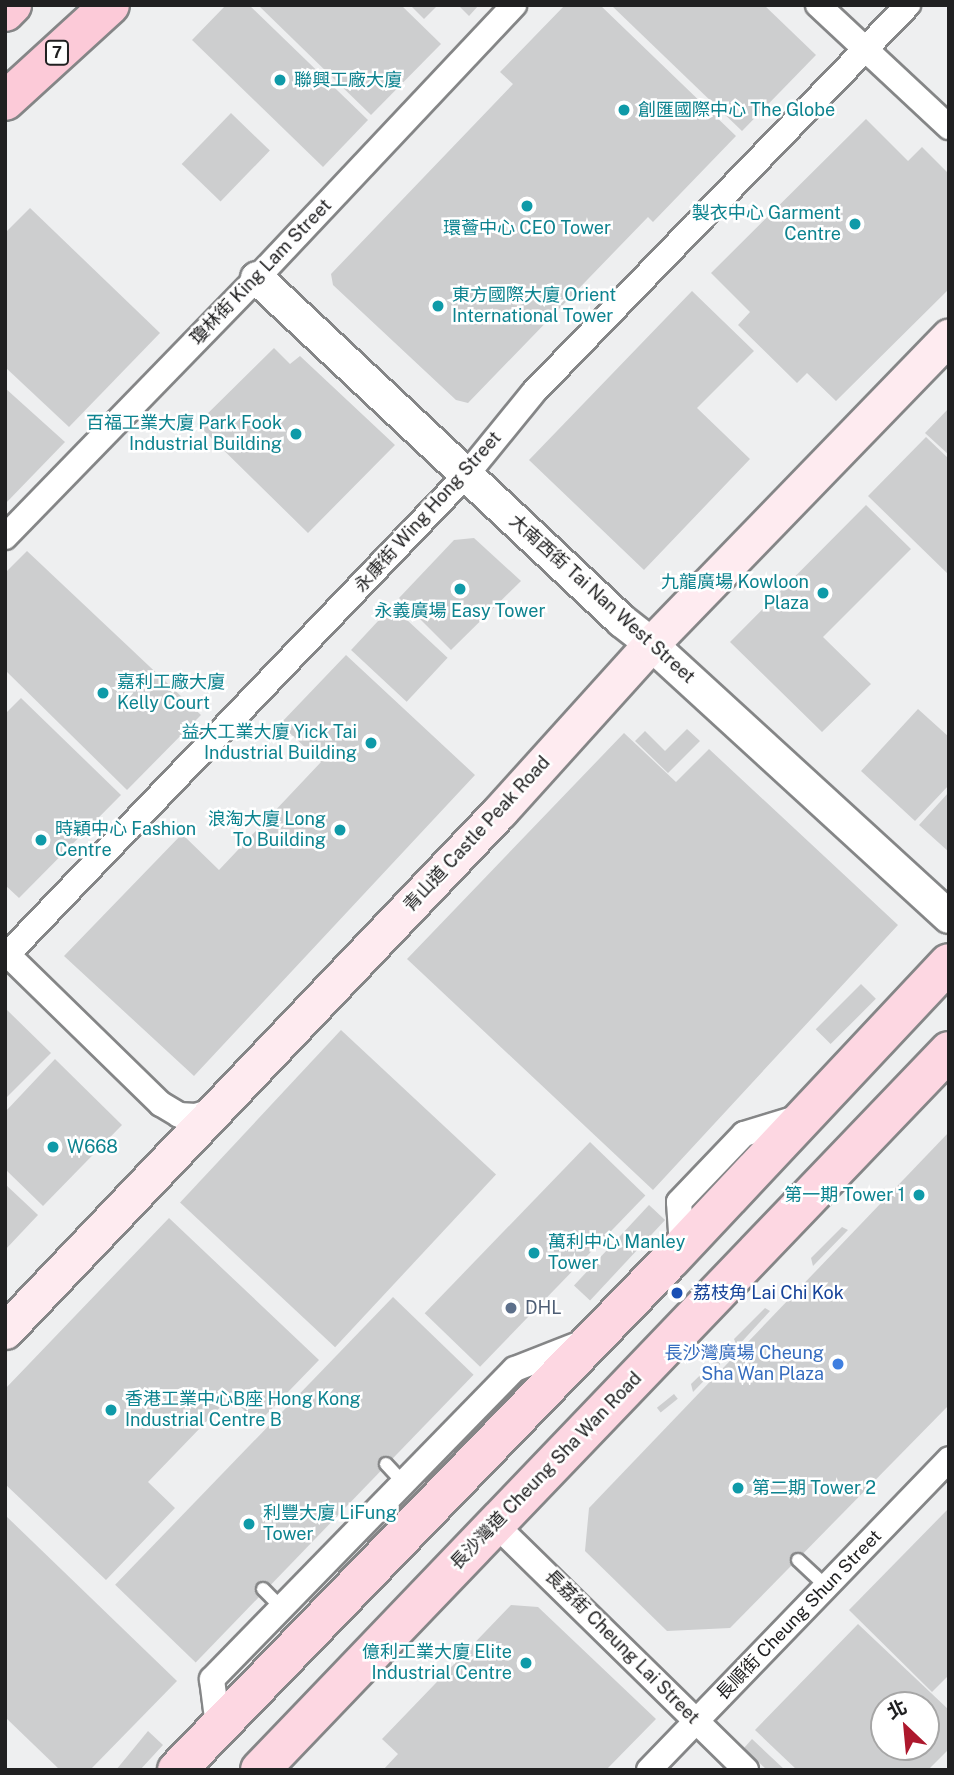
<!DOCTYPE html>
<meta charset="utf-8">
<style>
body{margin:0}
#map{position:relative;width:954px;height:1775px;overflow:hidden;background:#eeeff0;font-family:"Public Sans","Noto Sans TC",sans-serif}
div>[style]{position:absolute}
.building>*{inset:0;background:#cdcecf;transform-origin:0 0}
.roads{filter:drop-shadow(2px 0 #858687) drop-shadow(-2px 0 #858687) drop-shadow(0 2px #858687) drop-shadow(0 -2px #858687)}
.service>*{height:12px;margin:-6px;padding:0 6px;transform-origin:6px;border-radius:6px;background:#fff}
.minor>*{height:24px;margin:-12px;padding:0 12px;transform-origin:12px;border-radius:12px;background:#fff}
.tertiary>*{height:32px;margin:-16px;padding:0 16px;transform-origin:16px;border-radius:16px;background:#fff}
.secondary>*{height:35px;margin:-17.5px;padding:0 17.5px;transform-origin:17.5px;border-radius:17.5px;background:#feebf0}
.primary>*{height:38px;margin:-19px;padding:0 19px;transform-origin:19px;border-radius:19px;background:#fdd7e2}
.trunk>*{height:38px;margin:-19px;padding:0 19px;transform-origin:19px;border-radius:19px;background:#fccad8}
.dots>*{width:19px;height:19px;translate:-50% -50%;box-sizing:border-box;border:4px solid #fff;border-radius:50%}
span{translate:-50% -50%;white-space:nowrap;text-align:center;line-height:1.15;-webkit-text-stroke:5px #fff;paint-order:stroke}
.shield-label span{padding:2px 5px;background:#fff;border:2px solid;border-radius:5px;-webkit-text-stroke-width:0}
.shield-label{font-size:16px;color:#202021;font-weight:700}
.culture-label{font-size:18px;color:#0d838f}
.left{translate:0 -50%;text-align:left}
.right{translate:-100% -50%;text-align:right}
.street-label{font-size:18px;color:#202021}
.transit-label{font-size:18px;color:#164399}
.service-label{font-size:18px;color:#4e5e75}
.shop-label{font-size:18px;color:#366cbe}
.frame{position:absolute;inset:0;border:7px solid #202021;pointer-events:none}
.north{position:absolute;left:870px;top:1691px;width:70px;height:70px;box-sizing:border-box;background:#fff;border:2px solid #a6a6a6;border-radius:50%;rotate:334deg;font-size:19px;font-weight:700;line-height:28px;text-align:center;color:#202021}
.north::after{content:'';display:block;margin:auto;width:24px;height:32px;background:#ad182d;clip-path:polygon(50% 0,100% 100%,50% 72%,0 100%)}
</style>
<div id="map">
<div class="building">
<div style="clip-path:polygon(226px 5px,249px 5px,368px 120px,323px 167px,192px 40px)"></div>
<div style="clip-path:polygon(258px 5px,401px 5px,441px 44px,371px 115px)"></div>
<div style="clip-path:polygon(410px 5px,438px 5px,424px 19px)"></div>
<div style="clip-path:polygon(458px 5px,479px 5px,469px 16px)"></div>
<div style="clip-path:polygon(565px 5px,600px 5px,736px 136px,653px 222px,648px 217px,468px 403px,456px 400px,333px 285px,331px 274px,513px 84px,500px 72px)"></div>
<div style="clip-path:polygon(611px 5px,764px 5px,816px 55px,742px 131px)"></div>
<div style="left:231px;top:113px;width:54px;height:71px;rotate:44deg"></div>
<div style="clip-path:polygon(866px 119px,908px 161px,922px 147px,949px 174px,949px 289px,836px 401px,807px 373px,797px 383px,738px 325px,750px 312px,711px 273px)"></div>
<div style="clip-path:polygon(30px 208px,160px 333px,69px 427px,5px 367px,5px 233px)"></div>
<div style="clip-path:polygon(692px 291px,754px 351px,697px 408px,750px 459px,644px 570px,529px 460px)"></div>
<div style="clip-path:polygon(274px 348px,290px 364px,300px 356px,395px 445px,308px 533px,197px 424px)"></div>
<div style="clip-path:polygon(5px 388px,65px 442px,5px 504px)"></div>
<div style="clip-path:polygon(949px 408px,949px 455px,925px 433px)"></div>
<div style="clip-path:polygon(926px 437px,949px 459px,949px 575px,868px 496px)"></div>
<div style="clip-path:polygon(866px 505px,911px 549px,823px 637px,871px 684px,822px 732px,730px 642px)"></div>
<div style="clip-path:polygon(474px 538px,521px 581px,451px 650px,399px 598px,454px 540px)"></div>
<div style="clip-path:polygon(27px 551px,201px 715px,127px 790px,5px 670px,5px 573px)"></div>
<div style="left:392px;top:606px;width:76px;height:60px;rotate:43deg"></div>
<div style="clip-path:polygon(346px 655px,475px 775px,194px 1076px,64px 956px,182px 834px,219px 870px,321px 762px,280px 724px)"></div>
<div style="clip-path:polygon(21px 698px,121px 795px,19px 898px,5px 885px,5px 714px)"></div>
<div style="clip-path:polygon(918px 709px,949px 737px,949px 785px,915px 821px,861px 771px)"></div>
<div style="clip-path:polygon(687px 729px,700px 741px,668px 773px,635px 741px,645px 731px,665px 751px)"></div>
<div style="clip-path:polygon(624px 733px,676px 782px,709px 749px,898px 925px,653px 1190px,407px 959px)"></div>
<div style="clip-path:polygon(949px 792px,949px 852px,919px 825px)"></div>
<div style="left:861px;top:984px;width:21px;height:64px;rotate:45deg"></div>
<div style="clip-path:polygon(5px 1008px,51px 1053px,5px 1099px)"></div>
<div style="left:341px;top:1030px;width:212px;height:236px;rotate:43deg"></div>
<div style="clip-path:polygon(55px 1059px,122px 1125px,43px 1206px,5px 1169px,5px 1112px)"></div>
<div style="clip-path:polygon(949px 1132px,949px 1405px,730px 1628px,667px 1631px,585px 1551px,589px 1508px)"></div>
<div style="left:590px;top:1142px;width:77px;height:238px;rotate:44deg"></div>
<div style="clip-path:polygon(5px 1184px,38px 1215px,5px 1250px)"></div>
<div style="left:649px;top:1205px;width:22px;height:110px;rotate:43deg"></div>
<div style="clip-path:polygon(169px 1218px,319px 1360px,258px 1423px,230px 1397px,148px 1482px,175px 1508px,106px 1580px,5px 1484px,5px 1389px)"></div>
<div style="clip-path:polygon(842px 1227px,848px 1230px,813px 1266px,811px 1258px)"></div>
<div style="left:393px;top:1297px;width:112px;height:400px;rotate:44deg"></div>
<div style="clip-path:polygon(765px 1308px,770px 1311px,737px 1347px,734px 1339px)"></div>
<div style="clip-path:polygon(723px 1353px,728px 1356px,693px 1392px,691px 1384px)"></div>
<div style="left:674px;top:1394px;width:6px;height:22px;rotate:51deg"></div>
<div style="clip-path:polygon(949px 1508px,949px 1675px,932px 1692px,849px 1610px)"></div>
<div style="clip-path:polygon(5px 1515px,177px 1681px,90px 1770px,60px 1770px,5px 1717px)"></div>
<div style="clip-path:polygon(511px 1605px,538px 1607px,656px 1719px,606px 1770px,383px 1770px,398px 1754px,382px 1739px)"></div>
<div style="clip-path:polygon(evenodd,858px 1624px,949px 1710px,949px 1749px,928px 1770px,797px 1770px,755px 1730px,858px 1624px,884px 1705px,926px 1705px,926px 1747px,884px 1747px,884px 1705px)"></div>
<div style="clip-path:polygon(148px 1731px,163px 1745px,140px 1770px,116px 1770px)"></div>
<div style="clip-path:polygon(752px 1739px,785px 1770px,767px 1770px,744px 1748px)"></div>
</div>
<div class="roads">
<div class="service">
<div style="left:386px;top:1464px;width:26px;rotate:47deg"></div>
<div style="left:798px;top:1560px;width:38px;rotate:43deg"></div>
<div style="left:263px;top:1589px;width:25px;rotate:45deg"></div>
</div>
<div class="minor">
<div style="left:818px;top:5px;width:179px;rotate:43deg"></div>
<div style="left:5px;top:537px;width:361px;rotate:-45.8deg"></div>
<div style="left:257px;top:278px;width:375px;rotate:-46.7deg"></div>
<div style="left:5px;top:952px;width:218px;rotate:44.3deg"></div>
<div style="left:161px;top:1104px;width:21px;rotate:31deg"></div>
<div style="left:179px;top:1115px;width:17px;rotate:3deg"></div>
<div style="left:196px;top:1116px;width:22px;rotate:-18deg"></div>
<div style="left:5px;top:957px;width:668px;rotate:-46.27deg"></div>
<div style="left:467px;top:474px;width:104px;rotate:-50.8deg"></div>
<div style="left:533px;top:393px;width:540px;rotate:-45.98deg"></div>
<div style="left:682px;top:1247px;width:45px;rotate:-93.8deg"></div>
<div style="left:679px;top:1202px;width:94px;rotate:-46.3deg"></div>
<div style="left:744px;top:1134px;width:59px;rotate:-16.9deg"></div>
<div style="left:496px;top:1525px;width:350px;rotate:44.4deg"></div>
<div style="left:218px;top:1726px;width:47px;rotate:-97.3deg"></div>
<div style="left:212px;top:1679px;width:433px;rotate:-45.7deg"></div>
<div style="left:515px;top:1369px;width:71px;rotate:-21.5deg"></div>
<div style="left:649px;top:1770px;width:432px;rotate:-46deg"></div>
</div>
<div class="tertiary">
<div style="left:257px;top:278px;width:501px;rotate:43.22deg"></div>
<div style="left:622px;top:621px;width:37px;rotate:38deg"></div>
<div style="left:651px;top:644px;width:404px;rotate:42.5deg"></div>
</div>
<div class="secondary">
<div style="left:5px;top:1331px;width:718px;rotate:-46.41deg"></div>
<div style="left:500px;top:811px;width:225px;rotate:-47.9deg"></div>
<div style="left:651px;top:644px;width:428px;rotate:-45.9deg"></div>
</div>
<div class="primary">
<div style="left:177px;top:1770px;width:709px;rotate:-45.97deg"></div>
<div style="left:670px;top:1260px;width:407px;rotate:-46.8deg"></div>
<div style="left:260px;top:1770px;width:996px;rotate:-46.22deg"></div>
</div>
<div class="trunk">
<div style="left:5px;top:12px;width:10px;rotate:-45deg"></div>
<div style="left:5px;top:101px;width:142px;rotate:-42.4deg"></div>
</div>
</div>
<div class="dots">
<div style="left:280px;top:80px;background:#0f9aa8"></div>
<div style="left:624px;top:110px;background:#0f9aa8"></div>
<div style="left:527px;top:206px;background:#0f9aa8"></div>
<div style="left:855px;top:224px;background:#0f9aa8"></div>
<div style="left:438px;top:306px;background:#0f9aa8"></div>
<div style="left:296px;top:434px;background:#0f9aa8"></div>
<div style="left:460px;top:589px;background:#0f9aa8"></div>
<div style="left:823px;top:593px;background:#0f9aa8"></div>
<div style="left:103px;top:693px;background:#0f9aa8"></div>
<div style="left:371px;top:743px;background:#0f9aa8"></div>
<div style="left:340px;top:830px;background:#0f9aa8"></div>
<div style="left:41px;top:840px;background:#0f9aa8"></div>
<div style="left:53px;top:1147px;background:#0f9aa8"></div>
<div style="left:919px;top:1195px;background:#0f9aa8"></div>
<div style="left:534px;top:1253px;background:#0f9aa8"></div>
<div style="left:677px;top:1293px;background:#1a4fb4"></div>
<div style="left:511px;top:1308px;background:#5c6f8a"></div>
<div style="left:838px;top:1364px;background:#3f7fe0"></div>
<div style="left:111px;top:1410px;background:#0f9aa8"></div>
<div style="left:738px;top:1488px;background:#0f9aa8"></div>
<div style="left:249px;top:1524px;background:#0f9aa8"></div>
<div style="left:526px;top:1663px;background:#0f9aa8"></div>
</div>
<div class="shield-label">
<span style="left:57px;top:53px">7</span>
</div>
<div class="culture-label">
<span class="left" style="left:294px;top:80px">聯興工廠大廈</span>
<span class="left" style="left:638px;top:110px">創匯國際中心 The Globe</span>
<span class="right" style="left:841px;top:224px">製衣中心 Garment<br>Centre</span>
<span style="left:527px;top:228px">環薈中心 CEO Tower</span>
<span class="left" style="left:452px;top:306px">東方國際大廈 Orient<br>International Tower</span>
<span class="right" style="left:282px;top:434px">百福工業大廈 Park Fook<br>Industrial Building</span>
<span class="right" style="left:809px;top:593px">九龍廣場 Kowloon<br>Plaza</span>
<span style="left:460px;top:611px">永義廣場 Easy Tower</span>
<span class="left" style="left:117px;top:693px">嘉利工廠大廈<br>Kelly Court</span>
<span class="right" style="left:357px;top:743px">益大工業大廈 Yick Tai<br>Industrial Building</span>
<span class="right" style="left:326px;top:830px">浪淘大廈 Long<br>To Building</span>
<span class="left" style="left:55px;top:840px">時穎中心 Fashion<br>Centre</span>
<span class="left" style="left:67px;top:1147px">W668</span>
<span class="right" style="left:905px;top:1195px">第一期 Tower 1</span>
<span class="left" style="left:548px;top:1253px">萬利中心 Manley<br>Tower</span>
<span class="left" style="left:125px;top:1410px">香港工業中心B座 Hong Kong<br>Industrial Centre B</span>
<span class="left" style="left:752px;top:1488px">第二期 Tower 2</span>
<span class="left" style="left:263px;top:1524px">利豐大廈 LiFung<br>Tower</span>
<span class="right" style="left:512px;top:1663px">億利工業大廈 Elite<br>Industrial Centre</span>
</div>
<div class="street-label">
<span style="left:261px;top:272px;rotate:-46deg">瓊林街 King Lam Street</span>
<span style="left:428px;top:512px;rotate:-48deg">永康街 Wing Hong Street</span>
<span style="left:602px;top:599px;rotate:42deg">大南西街 Tai Nan West Street</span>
<span style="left:477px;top:834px;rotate:-47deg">青山道 Castle Peak Road</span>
<span style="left:546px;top:1471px;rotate:-46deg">長沙灣道 Cheung Sha Wan Road</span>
<span style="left:799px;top:1615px;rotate:-46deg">長順街 Cheung Shun Street</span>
<span style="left:622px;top:1647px;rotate:45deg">長荔街 Cheung Lai Street</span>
</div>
<div class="transit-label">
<span class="left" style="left:693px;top:1293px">荔枝角 Lai Chi Kok</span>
</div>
<div class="service-label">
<span class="left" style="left:525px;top:1308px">DHL</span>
</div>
<div class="shop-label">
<span class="right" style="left:824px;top:1364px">長沙灣廣場 Cheung<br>Sha Wan Plaza</span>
</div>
<div class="frame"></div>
<div class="north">北</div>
</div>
